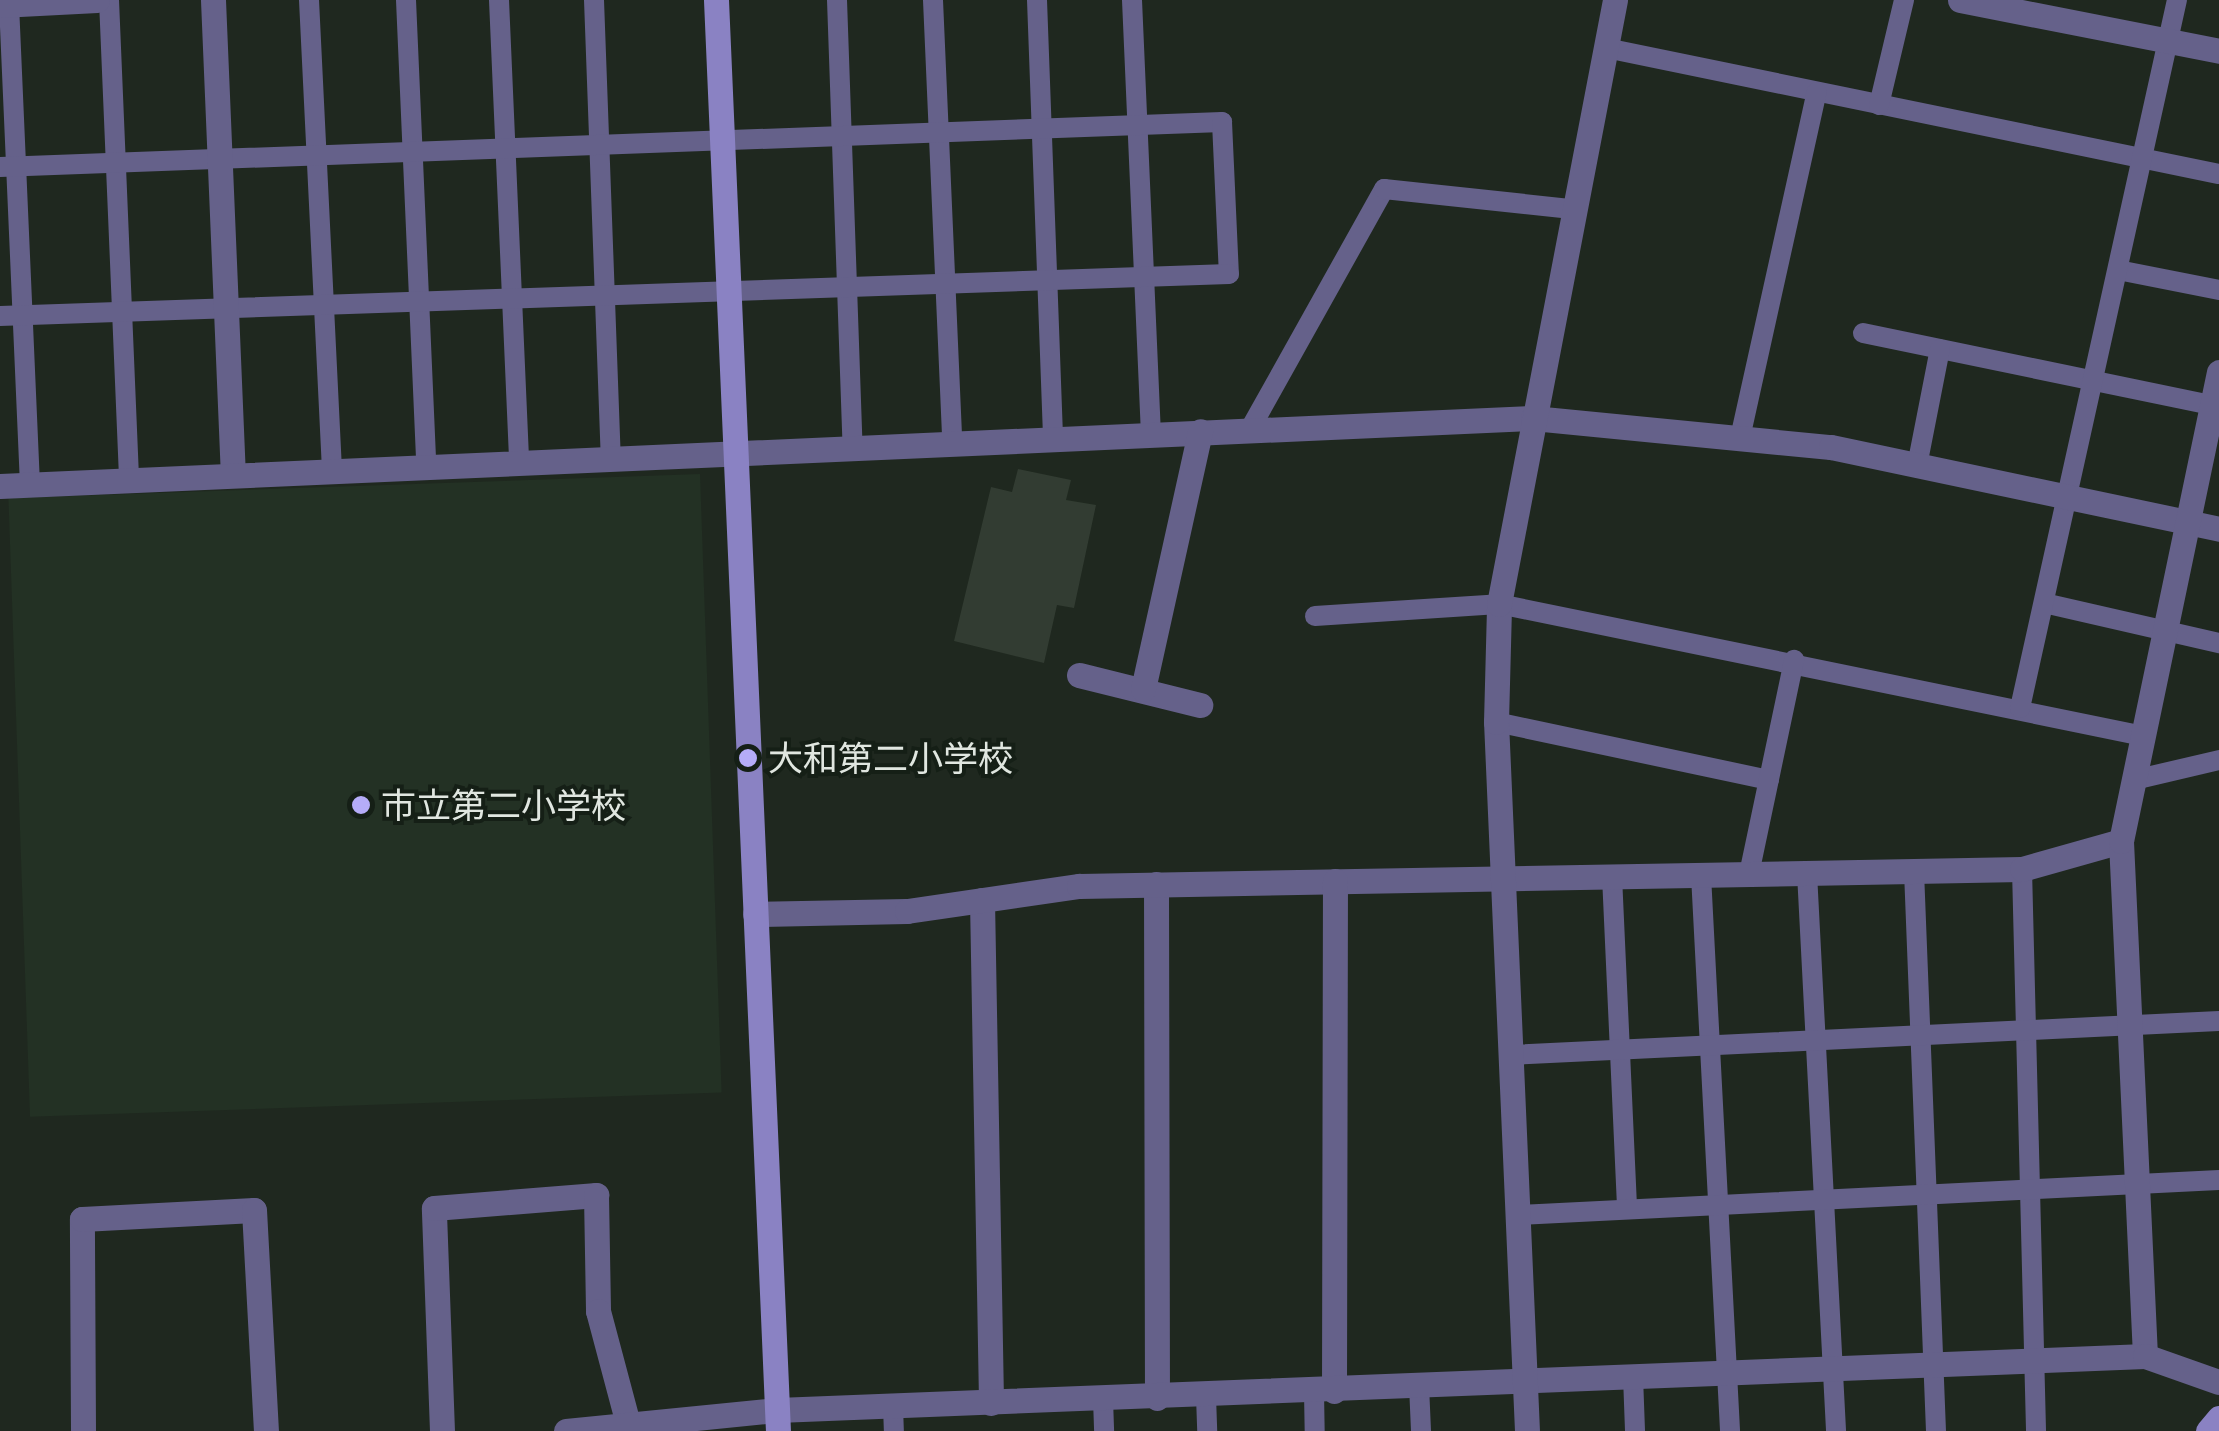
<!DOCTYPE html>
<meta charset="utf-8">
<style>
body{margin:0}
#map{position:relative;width:2219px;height:1431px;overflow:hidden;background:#1f281f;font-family:"Noto Sans","Noto Sans JP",sans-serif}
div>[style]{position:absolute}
.built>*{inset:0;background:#233124;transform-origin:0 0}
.building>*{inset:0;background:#323c32}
.lane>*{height:20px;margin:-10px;padding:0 10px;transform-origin:10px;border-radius:10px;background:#65618a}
.street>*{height:25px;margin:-12.5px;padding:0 12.5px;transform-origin:12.5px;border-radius:12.5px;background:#65618a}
.secondary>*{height:25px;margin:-12.5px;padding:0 12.5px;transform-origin:12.5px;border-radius:12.5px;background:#8a82c3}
.dots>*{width:28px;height:28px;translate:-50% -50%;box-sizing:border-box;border:5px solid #151f16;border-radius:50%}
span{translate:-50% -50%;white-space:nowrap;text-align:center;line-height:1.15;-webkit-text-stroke:8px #151f16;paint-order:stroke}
.poi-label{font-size:35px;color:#e0e6e0}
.left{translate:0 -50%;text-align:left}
</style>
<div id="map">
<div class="built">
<div style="left:700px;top:474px;width:619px;height:692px;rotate:88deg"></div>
</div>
<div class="building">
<div style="clip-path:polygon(1018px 469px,1071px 480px,1066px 500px,1096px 505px,1074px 608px,1057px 605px,1044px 663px,954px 641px,991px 487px,1012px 492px)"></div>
</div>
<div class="lane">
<div style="left:109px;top:0;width:478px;rotate:87.6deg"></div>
<div style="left:309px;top:0;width:472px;rotate:87.2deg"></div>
<div style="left:406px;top:0;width:467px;rotate:87.5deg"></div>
<div style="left:499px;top:0;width:462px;rotate:87.5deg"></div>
<div style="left:594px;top:0;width:460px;rotate:87.9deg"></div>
<div style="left:837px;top:0;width:448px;rotate:88deg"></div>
<div style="left:933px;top:0;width:442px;rotate:87.5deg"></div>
<div style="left:1037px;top:0;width:438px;rotate:87.9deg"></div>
<div style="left:1132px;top:0;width:433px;rotate:87.5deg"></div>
<div style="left:9px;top:4px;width:480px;rotate:87.5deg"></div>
<div style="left:1606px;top:48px;width:626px;rotate:11.62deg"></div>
<div style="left:1879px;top:105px;width:108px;rotate:-76.6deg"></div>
<div style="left:0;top:167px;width:1223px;rotate:-2.11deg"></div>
<div style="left:1222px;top:122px;width:152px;rotate:87.4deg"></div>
<div style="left:1229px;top:274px;width:1230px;rotate:178.04deg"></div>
<div style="left:2118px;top:270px;width:103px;rotate:11.2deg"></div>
<div style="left:1863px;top:333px;width:364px;rotate:11.7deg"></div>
<div style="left:1250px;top:429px;width:275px;rotate:-60.8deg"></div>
<div style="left:1384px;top:189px;width:189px;rotate:6.1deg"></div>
<div style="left:1740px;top:438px;width:354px;rotate:-77.5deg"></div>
<div style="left:1917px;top:466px;width:119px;rotate:-78.9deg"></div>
<div style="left:2044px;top:603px;width:180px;rotate:12.9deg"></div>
<div style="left:1315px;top:616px;width:184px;rotate:-3.7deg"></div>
<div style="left:1499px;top:604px;width:657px;rotate:11.58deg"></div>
<div style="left:2020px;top:708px;width:725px;rotate:-77.5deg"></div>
<div style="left:1496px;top:722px;width:279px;rotate:12deg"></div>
<div style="left:2134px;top:780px;width:87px;rotate:-13.2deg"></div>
<div style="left:2022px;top:869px;width:562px;rotate:88.57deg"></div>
<div style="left:1914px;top:871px;width:560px;rotate:87.75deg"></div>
<div style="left:1807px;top:873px;width:559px;rotate:87.02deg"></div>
<div style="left:1749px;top:874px;width:219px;rotate:-78.1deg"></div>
<div style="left:1701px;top:875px;width:557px;rotate:87.01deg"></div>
<div style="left:1612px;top:876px;width:333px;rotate:87.4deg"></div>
<div style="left:1510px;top:1055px;width:710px;rotate:-2.75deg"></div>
<div style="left:1518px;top:1215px;width:702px;rotate:-2.86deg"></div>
<div style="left:1633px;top:1376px;width:55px;rotate:87.9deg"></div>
<div style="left:1419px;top:1385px;width:46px;rotate:87.5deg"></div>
<div style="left:1314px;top:1392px;width:39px;rotate:89deg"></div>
<div style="left:1206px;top:1396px;width:35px;rotate:88deg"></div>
<div style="left:1103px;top:1399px;width:32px;rotate:88deg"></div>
<div style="left:893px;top:1406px;width:25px;rotate:88deg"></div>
</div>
<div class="street">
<div style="left:213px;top:0;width:474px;rotate:87.6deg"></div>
<div style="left:1960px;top:0;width:264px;rotate:11.1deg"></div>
<div style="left:0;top:5px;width:97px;rotate:-3deg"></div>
<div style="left:0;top:486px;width:1535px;rotate:-2.54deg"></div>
<div style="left:1533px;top:418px;width:299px;rotate:5.6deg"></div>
<div style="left:1831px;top:447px;width:397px;rotate:11.9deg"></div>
<div style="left:1079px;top:675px;width:125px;rotate:13.9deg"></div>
<div style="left:1143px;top:689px;width:264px;rotate:-77.5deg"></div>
<div style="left:1156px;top:884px;width:514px;rotate:89.89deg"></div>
<div style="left:982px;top:900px;width:503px;rotate:88.97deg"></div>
<div style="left:755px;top:914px;width:152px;rotate:-1.1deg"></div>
<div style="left:907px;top:911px;width:174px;rotate:-8.3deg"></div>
<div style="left:1079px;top:886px;width:943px;rotate:-1.03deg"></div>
<div style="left:2022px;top:869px;width:103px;rotate:-15.8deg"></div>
<div style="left:2145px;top:1356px;width:516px;rotate:-92.67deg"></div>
<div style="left:2121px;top:841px;width:479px;rotate:-78.2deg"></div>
<div style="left:1334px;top:1391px;width:510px;rotate:-89.89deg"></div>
<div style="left:83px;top:1431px;width:212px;rotate:-90.3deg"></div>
<div style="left:82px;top:1219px;width:172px;rotate:-3deg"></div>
<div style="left:254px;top:1210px;width:221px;rotate:86.9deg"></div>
<div style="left:442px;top:1431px;width:223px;rotate:-92.1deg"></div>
<div style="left:434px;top:1208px;width:163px;rotate:-4.6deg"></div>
<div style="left:596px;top:1195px;width:116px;rotate:89deg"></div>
<div style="left:598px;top:1311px;width:124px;rotate:75.1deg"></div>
<div style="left:566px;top:1431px;width:212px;rotate:-5.7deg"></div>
<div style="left:777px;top:1410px;width:1369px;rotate:-2.26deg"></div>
<div style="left:2145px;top:1356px;width:78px;rotate:19.4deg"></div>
<div style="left:1527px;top:1431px;width:710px;rotate:-92.5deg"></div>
<div style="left:1496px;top:722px;width:118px;rotate:-88.5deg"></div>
<div style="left:1499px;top:604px;width:615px;rotate:-79.13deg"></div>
</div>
<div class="secondary">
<div style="left:716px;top:0;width:1432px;rotate:87.52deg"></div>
<div style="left:2208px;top:1431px;width:17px;rotate:-50deg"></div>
</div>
<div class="dots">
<div style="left:748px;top:758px;background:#b5acf8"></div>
<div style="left:361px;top:805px;background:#b5acf8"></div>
</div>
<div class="poi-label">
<span class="left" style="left:768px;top:758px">大和第二小学校</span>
<span class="left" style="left:381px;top:805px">市立第二小学校</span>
</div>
</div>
